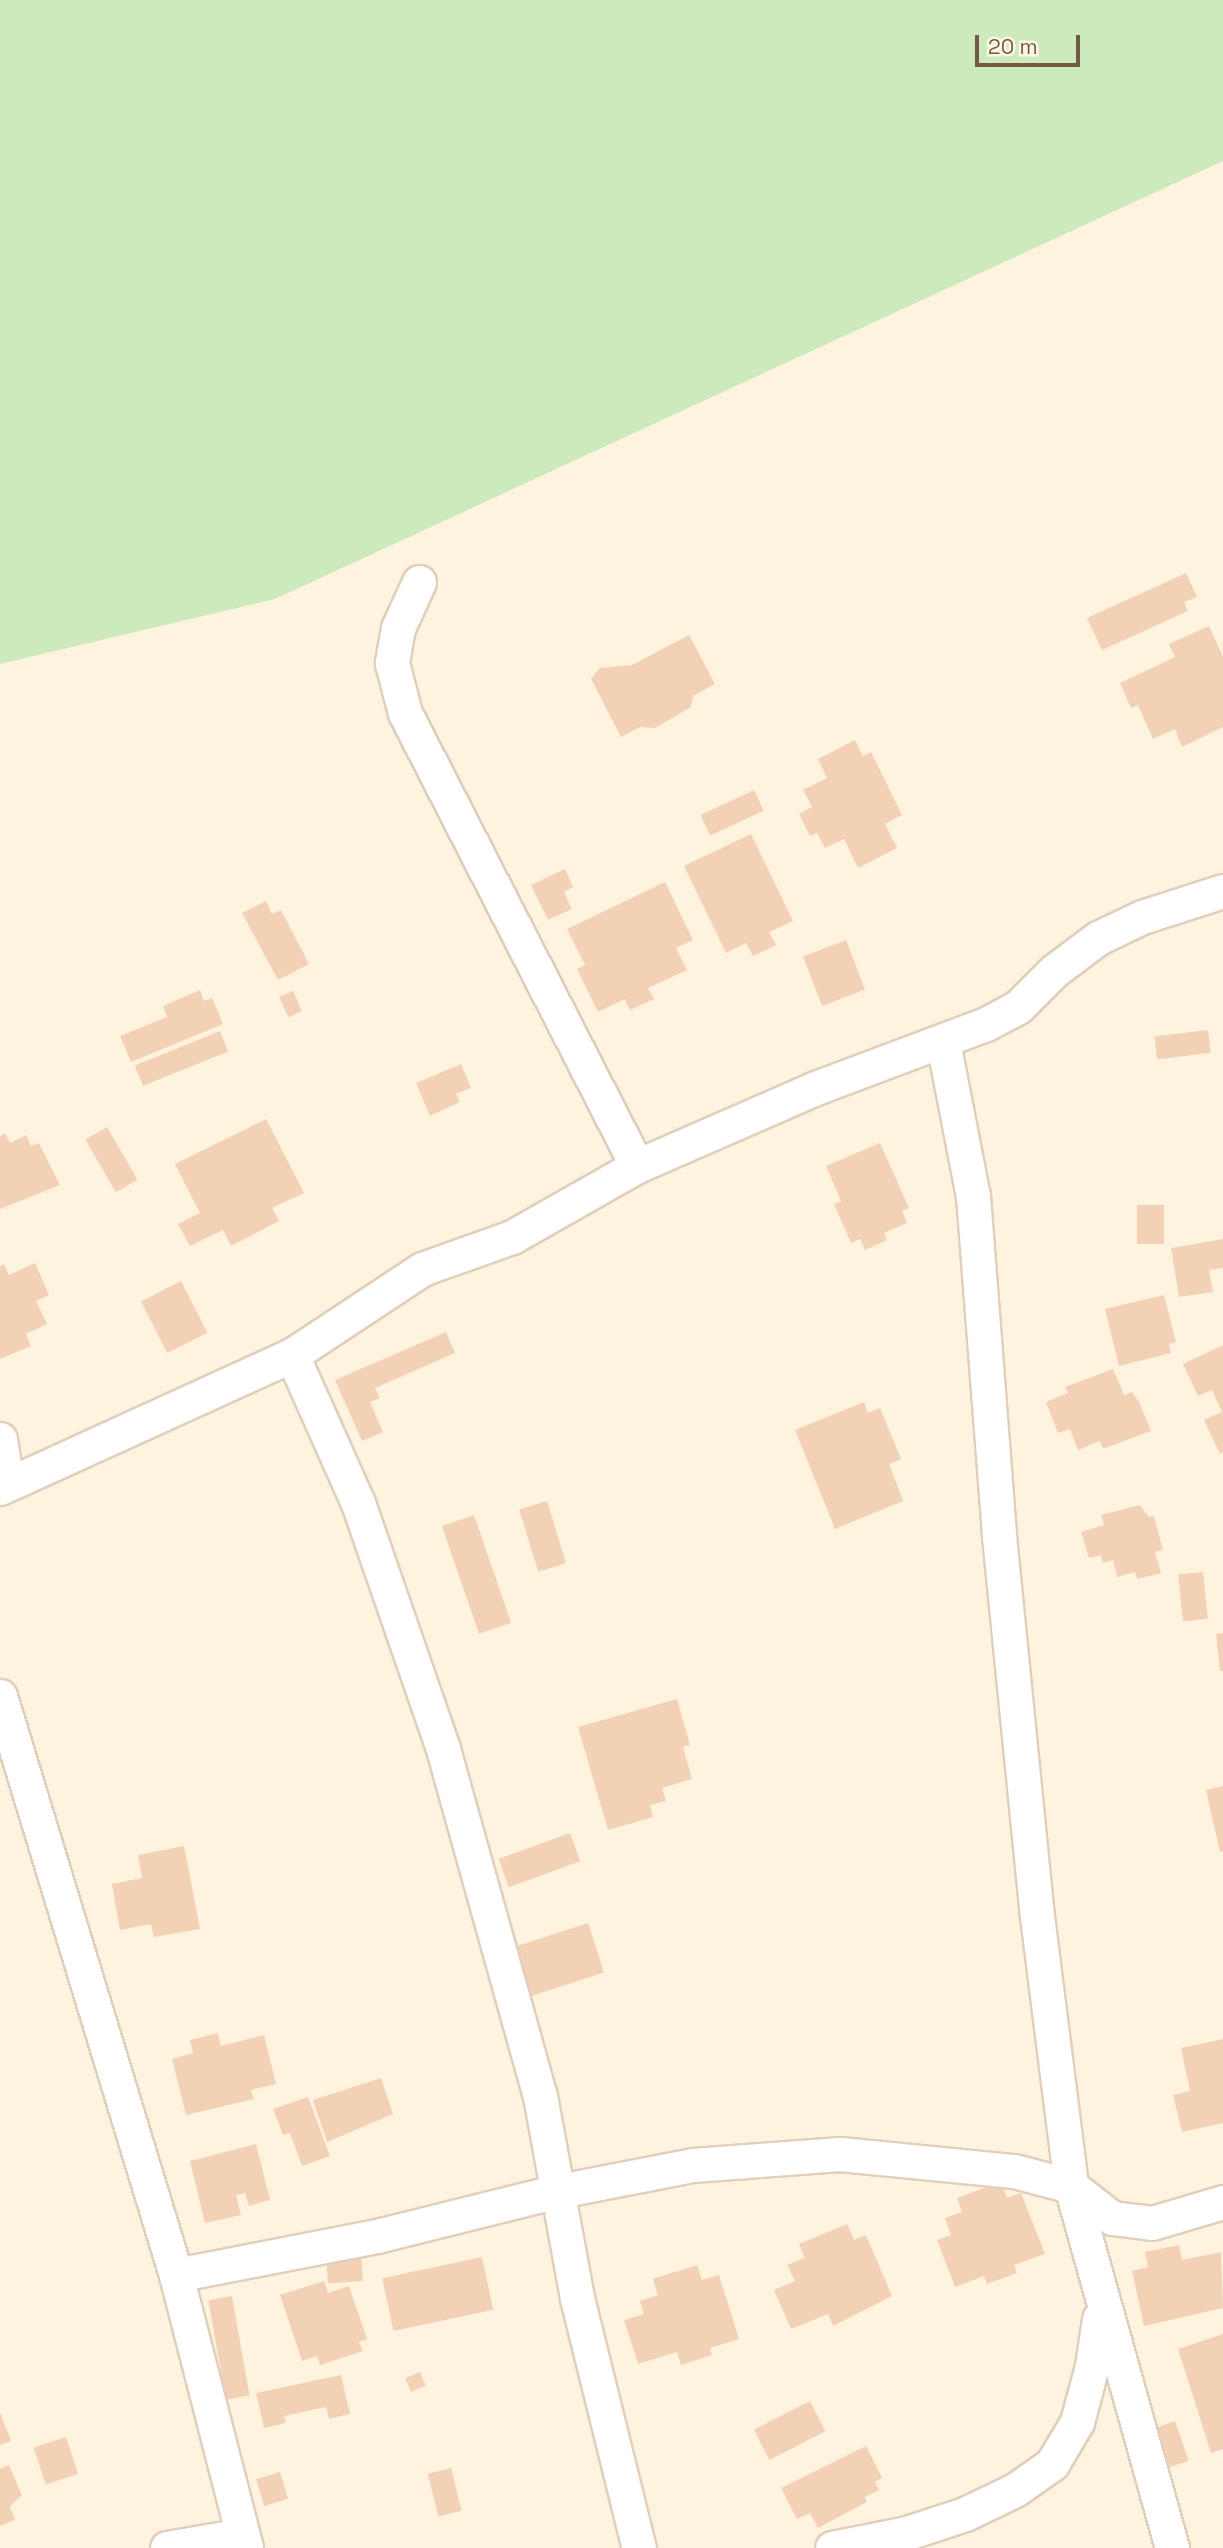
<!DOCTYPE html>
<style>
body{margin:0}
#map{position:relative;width:1223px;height:2548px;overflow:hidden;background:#fdf3df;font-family:"Space Grotesk",sans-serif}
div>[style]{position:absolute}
.green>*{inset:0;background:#cdeabd}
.building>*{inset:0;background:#f3d1b5;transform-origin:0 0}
.roads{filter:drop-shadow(2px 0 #e1cfbb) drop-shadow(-2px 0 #e1cfbb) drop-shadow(0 2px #e1cfbb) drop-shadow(0 -2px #e1cfbb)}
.minor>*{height:33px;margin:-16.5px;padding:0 16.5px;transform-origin:16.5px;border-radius:16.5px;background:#fff}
span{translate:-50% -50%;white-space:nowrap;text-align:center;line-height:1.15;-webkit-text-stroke:5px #fff6e5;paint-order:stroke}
.scale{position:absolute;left:975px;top:35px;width:105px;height:32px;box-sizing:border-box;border:4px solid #735946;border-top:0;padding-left:9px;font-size:21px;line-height:24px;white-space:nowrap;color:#735946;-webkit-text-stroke:5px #fff6e5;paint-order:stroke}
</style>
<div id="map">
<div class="green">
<div style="clip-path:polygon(0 0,1223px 0,1223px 161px,275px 599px,0 664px)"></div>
</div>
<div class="building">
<div style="clip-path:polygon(1186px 573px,1197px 597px,1184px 602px,1188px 611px,1102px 650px,1087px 618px)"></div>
<div style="clip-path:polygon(1209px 626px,1223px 657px,1223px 727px,1182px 747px,1175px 729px,1153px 739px,1138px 705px,1131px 708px,1120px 683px,1175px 657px,1169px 644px)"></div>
<div style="clip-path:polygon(689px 635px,715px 684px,693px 696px,691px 707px,655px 728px,640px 727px,621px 737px,591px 679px,600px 668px,632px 665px)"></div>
<div style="clip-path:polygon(855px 740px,863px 756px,871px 752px,902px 815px,885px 824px,897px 848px,858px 868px,844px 839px,825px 848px,817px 833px,810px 836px,799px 814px,812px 807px,803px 790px,827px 778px,818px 759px)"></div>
<div style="left:754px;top:790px;width:23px;height:59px;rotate:65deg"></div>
<div style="clip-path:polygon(751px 834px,793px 921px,769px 932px,776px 945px,753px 956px,746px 943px,726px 953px,684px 866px)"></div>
<div style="clip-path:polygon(565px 869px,573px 887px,564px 892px,572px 909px,548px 920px,531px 885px)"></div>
<div style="clip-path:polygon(665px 882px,693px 940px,676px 948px,687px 970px,648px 988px,654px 999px,630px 1010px,625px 999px,598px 1012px,577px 969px,585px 965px,567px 929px)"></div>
<div style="clip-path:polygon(266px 901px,272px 914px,281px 910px,309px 964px,278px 980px,242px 913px)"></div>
<div style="left:846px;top:940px;width:53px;height:46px;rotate:69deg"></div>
<div style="clip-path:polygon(200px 990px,204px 1001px,212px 998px,223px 1024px,131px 1062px,120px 1036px,167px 1017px,163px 1006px)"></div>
<div style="left:293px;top:991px;width:22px;height:15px;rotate:66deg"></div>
<div style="left:1208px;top:1030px;width:23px;height:54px;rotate:83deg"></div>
<div style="left:220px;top:1031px;width:22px;height:92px;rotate:68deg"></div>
<div style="clip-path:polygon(461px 1064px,471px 1088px,456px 1094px,460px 1102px,430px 1116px,416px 1083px)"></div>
<div style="clip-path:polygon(266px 1119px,304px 1193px,272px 1208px,279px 1221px,231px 1246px,223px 1230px,190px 1246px,178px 1224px,200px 1213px,175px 1164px)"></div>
<div style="left:107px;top:1127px;width:61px;height:25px;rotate:60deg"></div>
<div style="clip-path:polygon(5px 1133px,10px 1143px,26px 1135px,31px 1146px,39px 1143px,60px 1185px,0 1209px,0 1136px)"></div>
<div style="clip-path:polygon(880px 1143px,909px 1208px,902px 1211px,907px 1223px,884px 1233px,887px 1240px,865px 1250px,860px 1239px,851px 1243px,834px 1204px,841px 1201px,826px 1166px)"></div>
<div style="left:1137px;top:1205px;width:27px;height:39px"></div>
<div style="clip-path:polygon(1223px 1239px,1223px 1268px,1209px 1270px,1213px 1292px,1179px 1297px,1171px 1248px)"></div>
<div style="clip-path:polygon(35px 1263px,49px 1295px,36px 1301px,47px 1324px,26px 1334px,31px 1346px,0 1359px,0 1266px,4px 1264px,9px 1275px)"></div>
<div style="left:181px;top:1281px;width:58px;height:45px;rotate:63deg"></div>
<div style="clip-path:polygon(1164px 1295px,1176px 1342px,1169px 1344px,1171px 1353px,1119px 1366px,1105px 1309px)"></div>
<div style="clip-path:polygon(446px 1332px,455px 1353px,375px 1388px,380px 1398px,370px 1402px,383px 1432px,362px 1441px,335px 1380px)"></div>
<div style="clip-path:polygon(1223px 1345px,1223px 1452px,1220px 1454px,1204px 1420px,1222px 1412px,1212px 1390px,1198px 1396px,1183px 1364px)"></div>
<div style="clip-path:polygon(1113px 1369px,1124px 1395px,1132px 1392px,1139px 1402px,1151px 1431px,1103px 1449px,1100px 1441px,1078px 1450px,1070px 1429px,1058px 1433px,1046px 1402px,1068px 1393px,1065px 1387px)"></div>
<div style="clip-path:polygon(864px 1402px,868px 1413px,880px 1408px,901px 1459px,889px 1464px,903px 1501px,835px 1529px,795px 1430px)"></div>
<div style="left:547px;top:1501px;width:65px;height:29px;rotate:73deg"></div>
<div style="clip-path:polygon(1140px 1505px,1149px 1517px,1154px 1516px,1163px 1550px,1155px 1552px,1161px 1573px,1137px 1579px,1135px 1572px,1117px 1577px,1113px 1560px,1103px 1563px,1101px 1555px,1089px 1558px,1081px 1532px,1104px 1525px,1101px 1515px)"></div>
<div style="left:474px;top:1515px;width:114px;height:34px;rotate:71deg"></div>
<div style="left:1203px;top:1572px;width:47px;height:25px;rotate:84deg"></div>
<div style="clip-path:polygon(1223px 1633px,1223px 1671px,1220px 1671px,1216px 1634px)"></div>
<div style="clip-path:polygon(677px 1699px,690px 1745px,683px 1747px,692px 1779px,662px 1788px,666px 1801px,650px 1805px,653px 1817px,608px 1830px,578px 1727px)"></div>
<div style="clip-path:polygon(1223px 1786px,1223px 1851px,1220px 1852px,1206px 1790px)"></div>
<div style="left:570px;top:1833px;width:30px;height:76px;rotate:70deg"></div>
<div style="clip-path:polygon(184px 1846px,200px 1929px,154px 1937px,151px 1924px,120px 1930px,112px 1884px,142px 1878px,138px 1855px)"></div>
<div style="left:588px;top:1923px;width:52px;height:78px;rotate:72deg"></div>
<div style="clip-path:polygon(218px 2033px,221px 2046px,264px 2035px,276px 2084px,251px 2090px,254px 2099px,186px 2115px,172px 2059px,193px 2053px,190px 2040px)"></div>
<div style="clip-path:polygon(1223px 2039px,1223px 2123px,1182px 2132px,1173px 2095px,1190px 2091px,1181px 2048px)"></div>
<div style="clip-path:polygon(381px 2078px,393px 2114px,327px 2142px,313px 2100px)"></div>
<div style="clip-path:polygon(308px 2097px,330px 2156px,302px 2166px,290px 2133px,283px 2135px,273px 2109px)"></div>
<div style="clip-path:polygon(256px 2144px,270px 2200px,249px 2206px,245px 2193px,236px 2195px,241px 2215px,205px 2223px,190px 2161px)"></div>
<div style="clip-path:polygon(1001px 2182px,1007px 2198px,1021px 2193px,1045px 2254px,1014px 2265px,1017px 2273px,987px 2284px,984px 2276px,955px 2287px,937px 2240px,951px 2235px,945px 2218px,962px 2212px,957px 2198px)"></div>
<div style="clip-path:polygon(847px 2224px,854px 2240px,866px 2235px,892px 2296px,833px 2326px,828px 2314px,791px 2329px,774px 2290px,795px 2281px,787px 2265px,805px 2258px,799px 2244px)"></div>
<div style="clip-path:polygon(1179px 2245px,1182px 2260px,1221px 2252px,1223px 2308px,1144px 2326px,1132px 2271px,1148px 2267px,1145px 2252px)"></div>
<div style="left:361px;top:2254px;width:27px;height:35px;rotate:86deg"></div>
<div style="left:482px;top:2257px;width:54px;height:102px;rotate:78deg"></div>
<div style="clip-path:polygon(697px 2265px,702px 2280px,719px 2275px,739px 2339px,710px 2348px,712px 2355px,681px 2365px,677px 2352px,638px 2364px,624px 2320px,644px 2314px,640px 2301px,658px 2295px,653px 2279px)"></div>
<div style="clip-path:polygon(324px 2281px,328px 2293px,349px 2286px,367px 2339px,359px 2342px,363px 2351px,320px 2365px,317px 2356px,302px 2361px,280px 2295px)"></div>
<div style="left:232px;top:2296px;width:101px;height:24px;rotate:80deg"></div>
<div style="clip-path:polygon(1223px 2334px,1223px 2449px,1211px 2453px,1178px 2349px)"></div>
<div style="left:420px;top:2372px;width:15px;height:16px;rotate:67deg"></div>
<div style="clip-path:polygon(341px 2375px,350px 2414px,329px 2419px,326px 2407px,284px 2416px,286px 2423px,264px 2428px,256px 2393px)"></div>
<div style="left:810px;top:2401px;width:34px;height:63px;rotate:63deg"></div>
<div style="clip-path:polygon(0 2413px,11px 2441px,0 2445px)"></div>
<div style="left:1175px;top:2421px;width:42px;height:25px;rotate:71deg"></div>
<div style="left:66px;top:2437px;width:39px;height:34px;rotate:72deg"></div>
<div style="clip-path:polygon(866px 2446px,882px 2478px,875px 2482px,879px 2490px,865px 2497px,867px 2502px,818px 2528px,810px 2513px,797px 2519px,781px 2488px)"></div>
<div style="clip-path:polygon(9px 2465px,22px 2495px,10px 2506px,15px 2520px,0 2526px,0 2469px)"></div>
<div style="left:451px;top:2468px;width:44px;height:24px;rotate:76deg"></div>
<div style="left:280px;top:2472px;width:28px;height:25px;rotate:73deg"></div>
</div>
<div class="roads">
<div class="minor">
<div style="left:419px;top:582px;width:51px;rotate:114.5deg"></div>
<div style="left:398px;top:628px;width:36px;rotate:100deg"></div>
<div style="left:392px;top:663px;width:52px;rotate:75.4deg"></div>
<div style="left:405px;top:713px;width:509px;rotate:62.88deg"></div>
<div style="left:943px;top:1042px;width:157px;rotate:79deg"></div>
<div style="left:973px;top:1196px;width:341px;rotate:85.6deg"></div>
<div style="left:999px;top:1536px;width:382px;rotate:84.3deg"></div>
<div style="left:1037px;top:1916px;width:272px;rotate:82.8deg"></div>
<div style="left:1071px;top:2186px;width:376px;rotate:74.4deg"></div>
<div style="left:292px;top:1355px;width:162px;rotate:66deg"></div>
<div style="left:358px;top:1503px;width:260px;rotate:70.9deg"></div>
<div style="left:443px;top:1749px;width:360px;rotate:74.4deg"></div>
<div style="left:540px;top:2096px;width:205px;rotate:79.6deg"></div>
<div style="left:577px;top:2298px;width:258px;rotate:76.1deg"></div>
<div style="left:0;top:1439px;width:46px;rotate:81.2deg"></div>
<div style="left:0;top:1488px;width:321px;rotate:-24.5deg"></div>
<div style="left:292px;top:1355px;width:156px;rotate:-33.5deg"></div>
<div style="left:422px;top:1269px;width:96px;rotate:-19.6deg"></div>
<div style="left:512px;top:1237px;width:144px;rotate:-29.6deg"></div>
<div style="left:637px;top:1166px;width:192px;rotate:-23.6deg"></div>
<div style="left:813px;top:1089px;width:185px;rotate:-20.6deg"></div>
<div style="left:986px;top:1024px;width:36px;rotate:-28deg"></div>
<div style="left:1018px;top:1007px;width:51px;rotate:-45deg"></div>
<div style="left:1054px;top:971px;width:55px;rotate:-36.9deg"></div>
<div style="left:1098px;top:938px;width:49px;rotate:-25.5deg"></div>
<div style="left:1142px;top:917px;width:85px;rotate:-17.8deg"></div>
<div style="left:0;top:1696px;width:605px;rotate:73.09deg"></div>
<div style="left:176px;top:2275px;width:282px;rotate:75.6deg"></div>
<div style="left:176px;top:2275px;width:205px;rotate:-11deg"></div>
<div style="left:377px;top:2236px;width:182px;rotate:-14deg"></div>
<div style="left:554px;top:2192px;width:142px;rotate:-11deg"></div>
<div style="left:693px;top:2165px;width:147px;rotate:-4.3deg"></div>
<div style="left:840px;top:2154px;width:175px;rotate:5.6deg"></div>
<div style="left:1014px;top:2171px;width:59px;rotate:14.7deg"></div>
<div style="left:1071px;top:2186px;width:52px;rotate:38deg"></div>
<div style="left:1112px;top:2218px;width:40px;rotate:7.1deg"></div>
<div style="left:1152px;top:2223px;width:74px;rotate:-16.5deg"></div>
<div style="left:167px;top:2548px;width:76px;rotate:-9.8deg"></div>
<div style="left:832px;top:2548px;width:76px;rotate:-11.3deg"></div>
<div style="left:907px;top:2533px;width:61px;rotate:-18.1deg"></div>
<div style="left:965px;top:2514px;width:55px;rotate:-25.6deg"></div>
<div style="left:1015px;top:2490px;width:45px;rotate:-35.1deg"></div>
<div style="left:1052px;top:2464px;width:49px;rotate:-59.2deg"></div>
<div style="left:1077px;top:2422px;width:58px;rotate:-75deg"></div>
<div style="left:1092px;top:2366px;width:48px;rotate:-81.5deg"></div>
</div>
</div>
<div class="scale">20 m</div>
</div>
